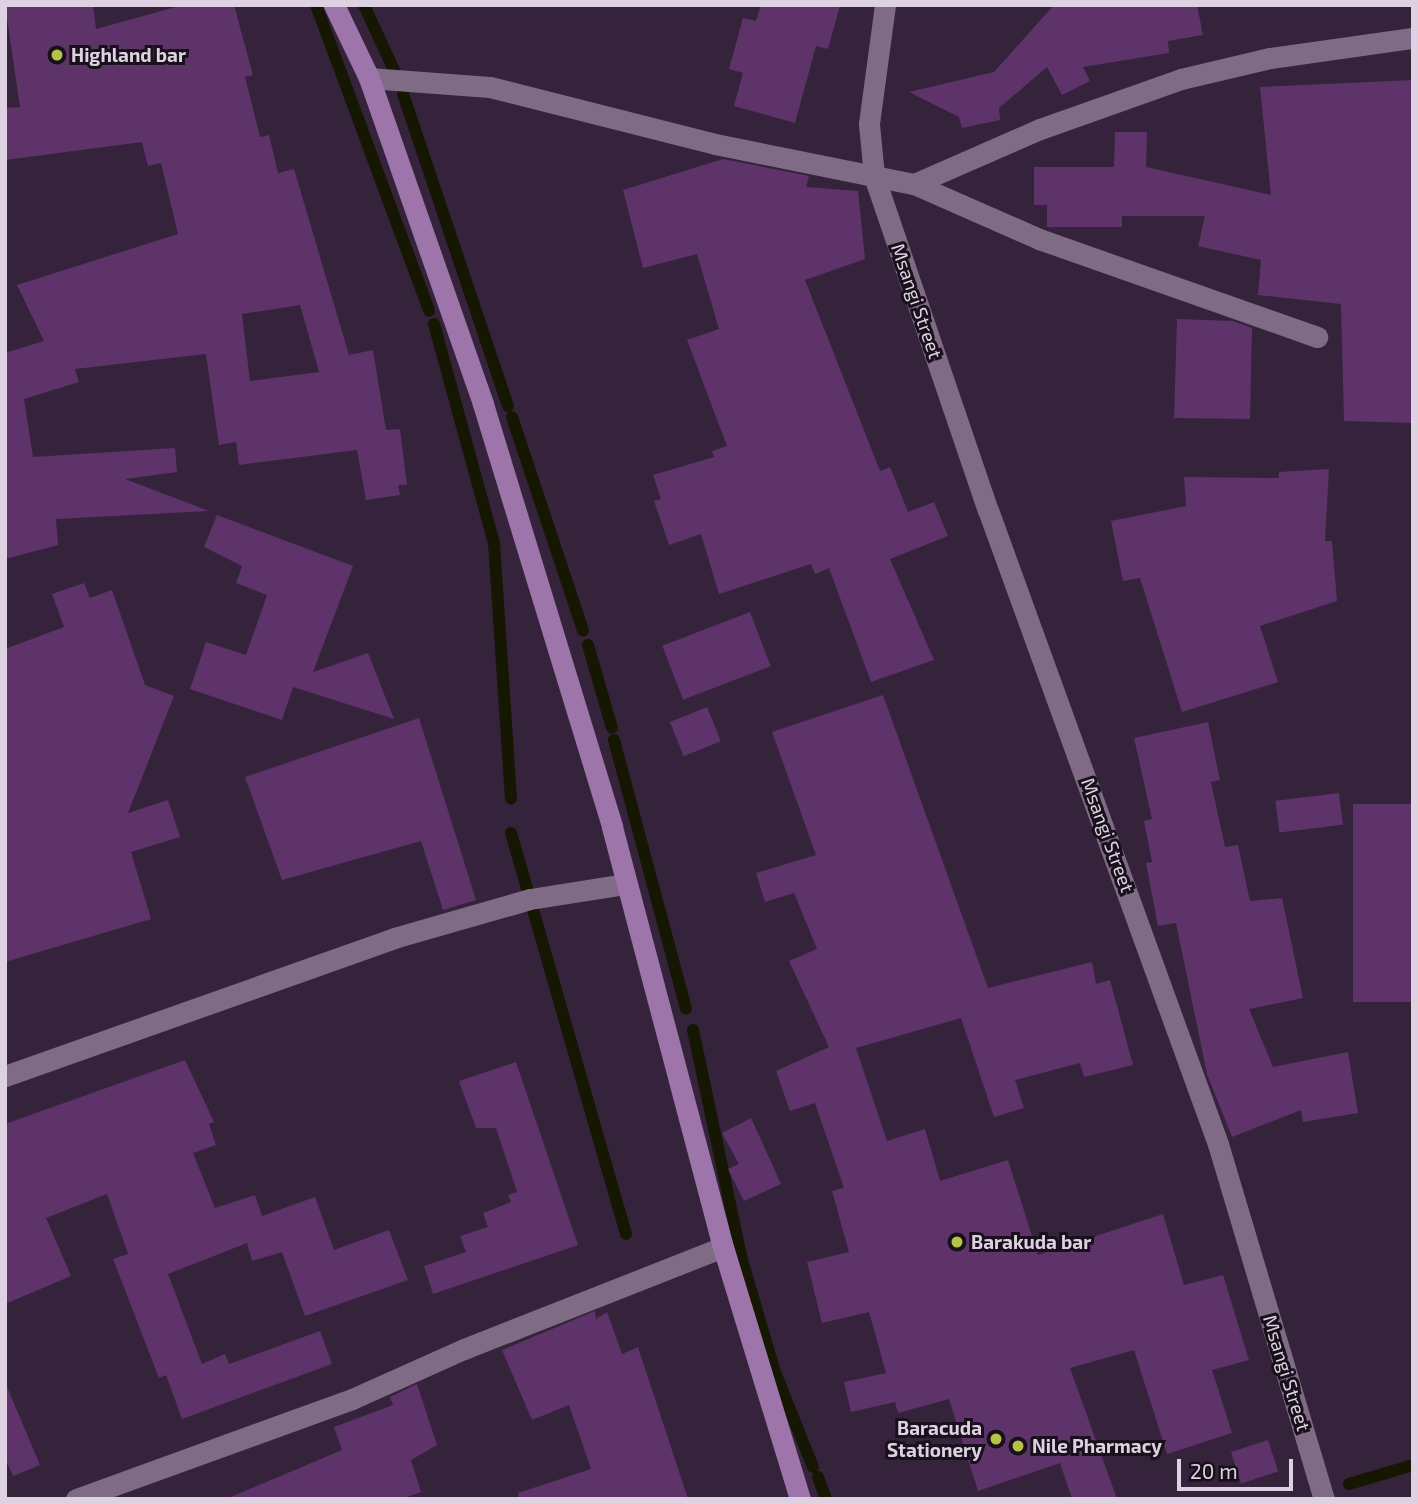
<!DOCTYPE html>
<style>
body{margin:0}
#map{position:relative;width:1418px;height:1504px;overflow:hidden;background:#35233b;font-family:"Exo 2",sans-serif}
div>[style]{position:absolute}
.stream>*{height:12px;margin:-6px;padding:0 6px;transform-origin:6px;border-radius:6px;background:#151702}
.building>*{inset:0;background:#5d336a;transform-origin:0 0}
.minor>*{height:21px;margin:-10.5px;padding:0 10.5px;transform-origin:10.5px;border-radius:10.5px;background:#806b87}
.major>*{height:21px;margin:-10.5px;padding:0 10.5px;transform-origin:10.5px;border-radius:10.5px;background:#9d75aa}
.dots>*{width:19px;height:19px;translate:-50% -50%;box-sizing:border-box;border:4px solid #18101b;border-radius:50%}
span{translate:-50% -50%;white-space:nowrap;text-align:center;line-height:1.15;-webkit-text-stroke:6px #18101b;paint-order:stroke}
.poi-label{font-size:19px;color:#ded2e2;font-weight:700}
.left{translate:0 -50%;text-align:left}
.right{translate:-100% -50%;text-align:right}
.street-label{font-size:19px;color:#ded2e2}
.frame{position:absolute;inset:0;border:7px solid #ded2e2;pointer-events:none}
.scale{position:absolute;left:1177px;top:1459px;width:116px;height:32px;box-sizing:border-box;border:4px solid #ded2e2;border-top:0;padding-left:9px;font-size:21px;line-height:24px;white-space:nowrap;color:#ded2e2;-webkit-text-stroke:5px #18101b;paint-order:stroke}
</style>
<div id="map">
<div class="stream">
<div style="left:316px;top:5px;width:326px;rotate:69.7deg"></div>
<div style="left:364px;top:5px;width:84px;rotate:65.3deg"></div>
<div style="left:403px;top:94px;width:329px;rotate:71.4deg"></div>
<div style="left:434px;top:324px;width:227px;rotate:74.7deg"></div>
<div style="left:494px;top:543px;width:256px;rotate:86.2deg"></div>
<div style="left:512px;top:417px;width:225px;rotate:71.6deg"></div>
<div style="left:588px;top:645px;width:86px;rotate:73.9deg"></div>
<div style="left:614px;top:740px;width:278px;rotate:75deg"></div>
<div style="left:511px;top:833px;width:417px;rotate:74deg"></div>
<div style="left:693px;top:1030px;width:235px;rotate:78deg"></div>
<div style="left:742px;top:1260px;width:117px;rotate:73.6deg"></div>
<div style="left:775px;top:1372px;width:102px;rotate:68.2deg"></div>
<div style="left:818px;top:1477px;width:23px;rotate:70deg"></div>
<div style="left:1349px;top:1484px;width:67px;rotate:-16.5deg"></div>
</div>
<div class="building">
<div style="clip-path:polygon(evenodd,5px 5px,93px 5px,96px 29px,183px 5px,234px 5px,253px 75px,245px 77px,260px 137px,269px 135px,278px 173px,294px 169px,349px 355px,373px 350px,386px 430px,400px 429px,407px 485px,398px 485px,400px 495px,366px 500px,357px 450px,239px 465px,236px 442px,219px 445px,206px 354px,75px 369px,79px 382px,24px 399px,33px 457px,175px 448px,177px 472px,125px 479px,209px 511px,56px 519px,58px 545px,5px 559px,5px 353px,44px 341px,17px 285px,178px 234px,161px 163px,148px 166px,142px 142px,5px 160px,5px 108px,20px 107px,5px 5px,300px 305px,319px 372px,250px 381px,242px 314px,300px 305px)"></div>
<div style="clip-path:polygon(761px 5px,840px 5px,828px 49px,816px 46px,795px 123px,734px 106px,743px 73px,729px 69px,743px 18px,756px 21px)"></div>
<div style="clip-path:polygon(1054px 5px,1197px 5px,1203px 35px,1168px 41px,1169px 53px,1083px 67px,1090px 81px,1062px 95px,1047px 67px,999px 108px,1000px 120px,962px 128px,959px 117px,909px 92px,994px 72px)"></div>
<div style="clip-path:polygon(1413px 80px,1413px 423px,1344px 421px,1341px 304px,1258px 295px,1261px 260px,1198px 246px,1205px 216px,1122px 216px,1122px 227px,1047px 227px,1047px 205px,1034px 205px,1034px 167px,1114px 167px,1115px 132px,1147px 132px,1146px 167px,1271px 195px,1260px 87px)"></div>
<div style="clip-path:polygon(723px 159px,809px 176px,806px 187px,858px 191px,865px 259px,805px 280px,880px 471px,890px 467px,908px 512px,934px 502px,948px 536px,890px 559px,934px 660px,871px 682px,829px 568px,815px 574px,811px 564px,719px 594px,701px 534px,669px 545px,654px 501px,661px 499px,653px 475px,714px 457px,712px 451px,727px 446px,687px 340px,719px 329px,697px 254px,643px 268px,623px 190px)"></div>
<div style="clip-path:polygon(1177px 319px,1233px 321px,1252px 328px,1250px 419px,1174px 418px)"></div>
<div style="clip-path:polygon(1329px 469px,1325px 541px,1332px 541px,1337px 601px,1260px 626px,1278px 682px,1182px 712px,1140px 578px,1123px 581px,1111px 521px,1186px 506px,1184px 477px,1279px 478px,1279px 472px)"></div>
<div style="clip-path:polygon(217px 515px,353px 566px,313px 672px,368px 653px,394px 719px,293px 687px,282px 720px,190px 689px,206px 642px,246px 655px,267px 595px,236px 583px,242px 566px,204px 547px)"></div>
<div style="clip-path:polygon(84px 583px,90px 598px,112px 590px,145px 685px,174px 696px,128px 813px,168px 800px,180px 837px,131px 852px,151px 919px,5px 962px,5px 649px,64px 627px,52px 594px)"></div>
<div style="left:750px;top:612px;width:58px;height:94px;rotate:69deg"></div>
<div style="clip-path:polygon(883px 695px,988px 988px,1092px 962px,1096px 984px,1110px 980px,1133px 1065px,1084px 1077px,1080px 1063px,1015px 1080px,1024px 1108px,994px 1117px,961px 1018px,856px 1048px,887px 1141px,925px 1129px,940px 1181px,1008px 1160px,1038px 1255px,1163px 1214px,1184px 1285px,1223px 1275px,1249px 1360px,1212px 1370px,1232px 1433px,1167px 1454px,1134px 1350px,1070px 1368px,1117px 1499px,1072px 1499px,1060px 1463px,978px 1491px,949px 1399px,898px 1413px,895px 1402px,851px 1412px,844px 1382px,886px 1373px,869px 1312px,822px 1323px,807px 1262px,849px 1252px,832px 1191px,844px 1188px,815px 1103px,790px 1111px,776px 1071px,829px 1047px,789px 961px,817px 949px,794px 893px,765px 902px,756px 873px,816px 855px,772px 732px)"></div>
<div style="left:707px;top:707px;width:37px;height:40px;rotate:68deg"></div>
<div style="clip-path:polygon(419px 718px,476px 900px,443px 910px,421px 841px,282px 880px,245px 777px)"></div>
<div style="clip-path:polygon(1208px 722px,1220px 780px,1211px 782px,1225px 847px,1238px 845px,1250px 901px,1282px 898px,1303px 998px,1249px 1009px,1273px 1067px,1348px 1052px,1358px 1113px,1303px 1122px,1301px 1110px,1232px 1137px,1207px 1074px,1176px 923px,1158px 926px,1146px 863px,1152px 862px,1144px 821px,1152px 819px,1134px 738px)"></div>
<div style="left:1339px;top:793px;width:32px;height:64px;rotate:83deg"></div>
<div style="left:1413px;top:804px;width:198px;height:60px;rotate:90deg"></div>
<div style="clip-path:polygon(185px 1060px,214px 1122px,209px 1124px,216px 1145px,193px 1153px,215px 1208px,255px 1195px,262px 1216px,315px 1197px,334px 1250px,389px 1230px,408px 1280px,305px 1316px,282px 1252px,252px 1261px,247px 1243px,168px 1274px,202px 1364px,225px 1354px,229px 1364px,320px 1331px,332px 1364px,182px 1419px,166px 1375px,159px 1378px,113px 1259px,128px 1254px,107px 1194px,46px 1218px,71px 1276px,5px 1304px,5px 1124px)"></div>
<div style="clip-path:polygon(516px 1062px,578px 1245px,433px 1294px,424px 1266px,466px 1252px,460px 1236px,488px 1227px,483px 1213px,511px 1202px,508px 1195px,517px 1192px,496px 1128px,476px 1128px,459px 1081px)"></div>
<div style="clip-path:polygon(751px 1118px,781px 1184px,744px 1201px,728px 1169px,739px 1164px,722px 1133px)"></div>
<div style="clip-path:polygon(595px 1311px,596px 1319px,607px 1312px,622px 1354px,638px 1347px,688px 1499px,519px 1499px,518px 1493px,591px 1469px,569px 1405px,532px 1420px,502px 1350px)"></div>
<div style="clip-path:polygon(5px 1382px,40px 1465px,13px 1476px,5px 1458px)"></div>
<div style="clip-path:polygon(417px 1384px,437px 1445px,411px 1460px,421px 1492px,401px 1499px,226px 1499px,342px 1450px,334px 1427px,393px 1405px,390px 1397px)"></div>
<div style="left:1268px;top:1440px;width:33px;height:39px;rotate:72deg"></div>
</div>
<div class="minor">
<div style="left:885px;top:5px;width:120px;rotate:97.7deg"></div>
<div style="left:869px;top:124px;width:52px;rotate:84.5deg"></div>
<div style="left:874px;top:176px;width:353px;rotate:71.2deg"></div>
<div style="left:988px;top:510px;width:674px;rotate:70.06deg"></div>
<div style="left:1218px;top:1144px;width:370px;rotate:73.4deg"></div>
<div style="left:369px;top:78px;width:121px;rotate:4.3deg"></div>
<div style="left:490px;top:87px;width:232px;rotate:14.2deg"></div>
<div style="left:715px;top:144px;width:203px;rotate:11.4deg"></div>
<div style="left:914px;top:184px;width:137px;rotate:-23.6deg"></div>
<div style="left:1040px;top:129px;width:150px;rotate:-19.5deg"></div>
<div style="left:1181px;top:79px;width:91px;rotate:-13.3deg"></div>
<div style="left:1270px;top:58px;width:144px;rotate:-8deg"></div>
<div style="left:914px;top:184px;width:137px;rotate:23.7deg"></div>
<div style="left:1039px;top:239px;width:295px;rotate:19.4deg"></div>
<div style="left:5px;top:1076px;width:413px;rotate:-19.5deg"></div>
<div style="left:394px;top:938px;width:141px;rotate:-16deg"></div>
<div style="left:530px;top:899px;width:97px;rotate:-8.9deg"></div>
<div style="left:76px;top:1499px;width:294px;rotate:-19.9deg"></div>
<div style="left:352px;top:1399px;width:123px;rotate:-24.1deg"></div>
<div style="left:464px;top:1349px;width:278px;rotate:-21.5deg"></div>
</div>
<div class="major">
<div style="left:334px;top:5px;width:81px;rotate:64.4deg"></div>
<div style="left:369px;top:78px;width:345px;rotate:70.7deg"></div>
<div style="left:483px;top:404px;width:442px;rotate:73deg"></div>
<div style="left:612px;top:827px;width:434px;rotate:75.2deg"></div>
<div style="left:723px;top:1247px;width:264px;rotate:73deg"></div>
</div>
<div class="dots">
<div style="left:57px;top:55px;background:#b6c149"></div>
<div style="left:957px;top:1242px;background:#b6c149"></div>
<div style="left:996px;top:1439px;background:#b6c149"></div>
<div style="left:1018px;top:1446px;background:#b6c149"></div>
</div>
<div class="poi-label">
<span class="left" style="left:71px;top:55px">Highland bar</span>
<span class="left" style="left:971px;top:1242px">Barakuda bar</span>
<span class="right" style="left:982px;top:1439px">Baracuda<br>Stationery</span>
<span class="left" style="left:1032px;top:1446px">Nile Pharmacy</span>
</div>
<div class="street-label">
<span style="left:917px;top:301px;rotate:71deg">Msangi Street</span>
<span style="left:1108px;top:835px;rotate:70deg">Msangi Street</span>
<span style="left:1287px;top:1373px;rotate:73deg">Msangi Street</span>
</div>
<div class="frame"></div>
<div class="scale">20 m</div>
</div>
